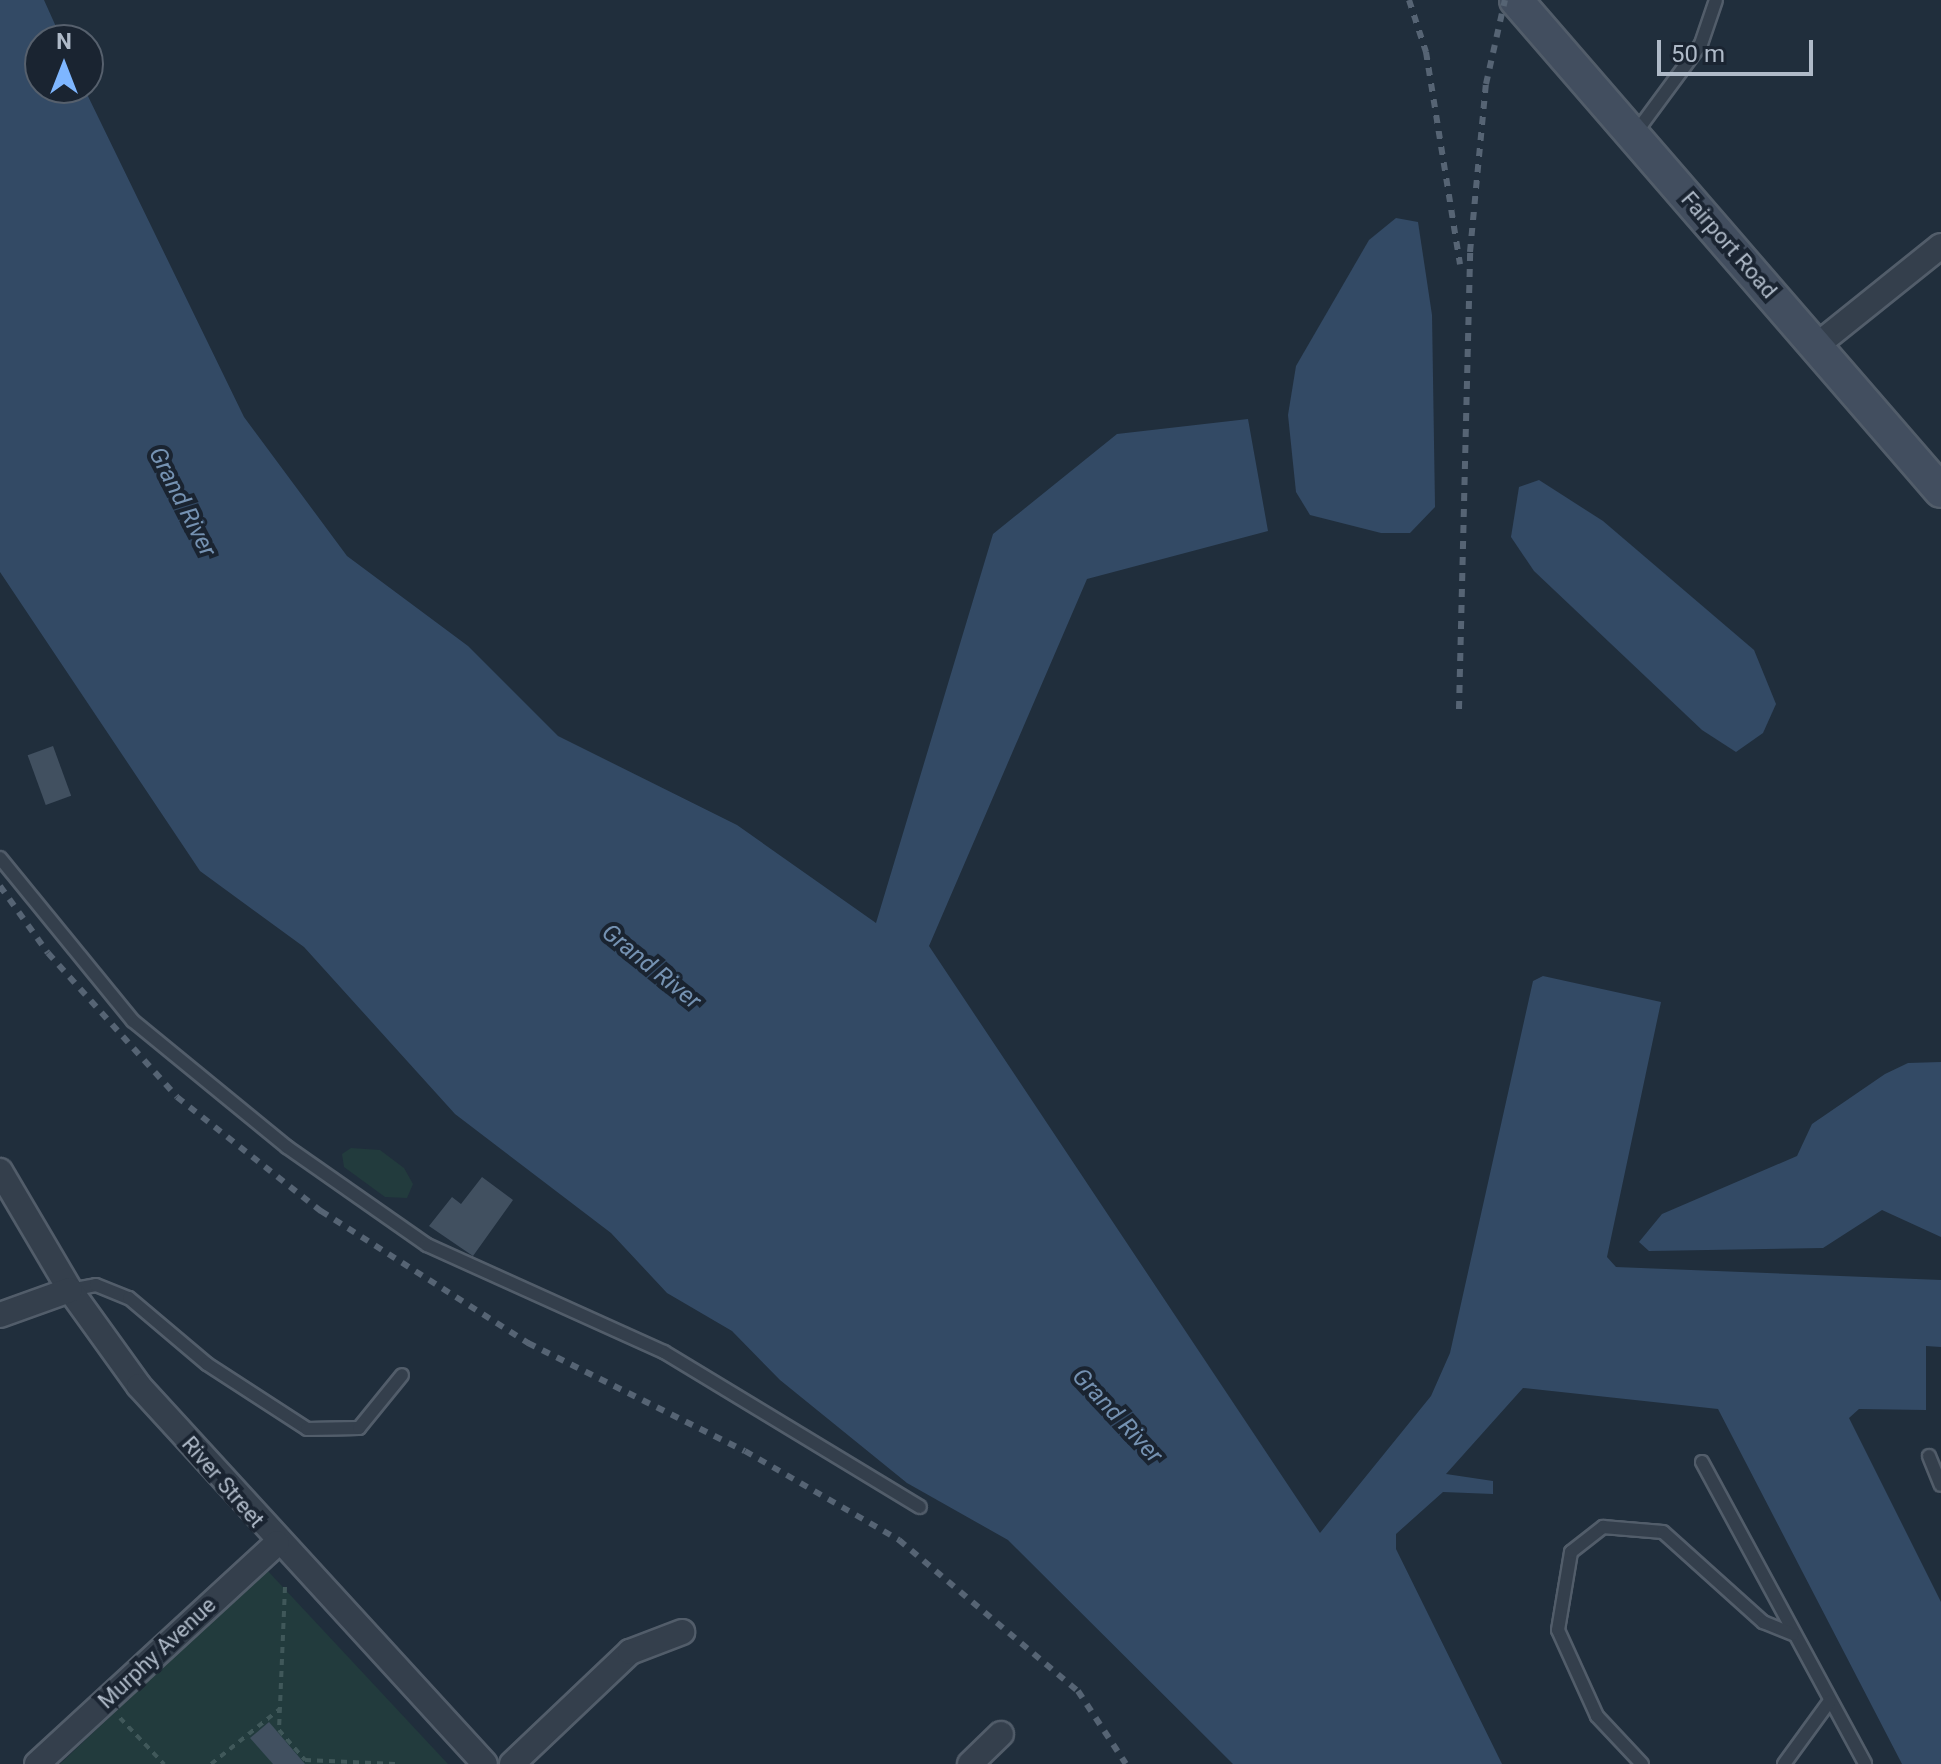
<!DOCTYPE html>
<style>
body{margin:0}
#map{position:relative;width:1941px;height:1764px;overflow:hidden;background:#202e3c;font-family:Roboto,sans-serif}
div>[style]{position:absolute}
.green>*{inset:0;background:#223b3d}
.water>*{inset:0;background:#334a65}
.building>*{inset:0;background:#415060;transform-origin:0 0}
.path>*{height:4px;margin-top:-2px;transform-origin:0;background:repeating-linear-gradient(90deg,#40585a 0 6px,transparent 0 12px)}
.roads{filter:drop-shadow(2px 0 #525d6a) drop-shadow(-2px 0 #525d6a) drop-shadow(0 2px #525d6a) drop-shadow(0 -2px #525d6a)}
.lane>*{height:12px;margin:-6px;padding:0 6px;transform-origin:6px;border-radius:6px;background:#343f4c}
.street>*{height:24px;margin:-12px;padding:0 12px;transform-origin:12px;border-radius:12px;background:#343f4c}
.secondary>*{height:32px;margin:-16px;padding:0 16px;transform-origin:16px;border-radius:16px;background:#424e5f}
.rail>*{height:6px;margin-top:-3px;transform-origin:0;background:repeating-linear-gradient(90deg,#566474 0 8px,transparent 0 16px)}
span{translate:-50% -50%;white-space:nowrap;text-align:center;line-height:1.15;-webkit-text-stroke:8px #1a2431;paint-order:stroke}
.street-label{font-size:22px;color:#afbac8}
.water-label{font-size:24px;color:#7592b2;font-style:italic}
.north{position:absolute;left:24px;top:24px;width:80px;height:80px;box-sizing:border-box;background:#1a2431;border:2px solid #56606d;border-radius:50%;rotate:0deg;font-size:22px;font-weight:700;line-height:32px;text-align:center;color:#afbac8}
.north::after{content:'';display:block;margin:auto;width:28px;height:36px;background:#7eb6ff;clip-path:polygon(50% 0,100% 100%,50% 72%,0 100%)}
.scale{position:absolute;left:1657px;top:40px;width:156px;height:36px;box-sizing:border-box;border:4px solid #afbac8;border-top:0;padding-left:10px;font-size:24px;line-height:28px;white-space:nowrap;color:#afbac8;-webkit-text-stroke:6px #1a2431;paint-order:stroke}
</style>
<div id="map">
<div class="green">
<div style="clip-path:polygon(351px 1148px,380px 1150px,404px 1168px,413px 1184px,407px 1198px,385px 1197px,344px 1167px,342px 1154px)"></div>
<div style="clip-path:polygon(266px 1569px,448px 1764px,60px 1764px)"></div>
</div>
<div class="water">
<div style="clip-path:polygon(0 0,44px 0,62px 40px,40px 40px,40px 88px,84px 88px,244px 417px,347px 556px,468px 646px,558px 736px,737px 825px,876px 923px,993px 534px,1117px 434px,1248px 419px,1268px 531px,1087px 579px,929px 946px,1320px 1533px,1431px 1396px,1450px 1353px,1533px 981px,1543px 976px,1661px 1002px,1607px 1257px,1616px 1267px,1941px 1280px,1941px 1347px,1926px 1346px,1926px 1410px,1859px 1409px,1849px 1418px,1941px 1602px,1941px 1764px,1902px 1764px,1718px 1409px,1523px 1388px,1446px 1474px,1493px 1481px,1493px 1494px,1443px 1492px,1396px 1534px,1396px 1549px,1502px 1764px,1233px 1764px,1008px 1540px,907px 1483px,780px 1380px,732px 1331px,667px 1293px,611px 1233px,455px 1114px,304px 947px,200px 871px,0 572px)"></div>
<div style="clip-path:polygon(1396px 218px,1418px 222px,1432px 315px,1435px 507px,1410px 533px,1381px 533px,1310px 515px,1296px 492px,1288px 415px,1296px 366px,1369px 240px)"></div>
<div style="clip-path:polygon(1539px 480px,1603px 521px,1754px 650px,1776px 704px,1763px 733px,1736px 752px,1702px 730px,1534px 571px,1511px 537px,1519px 487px)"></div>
<div style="clip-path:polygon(1941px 1062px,1941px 1237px,1882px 1210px,1823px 1248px,1649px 1251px,1639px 1242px,1662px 1214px,1797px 1156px,1812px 1124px,1885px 1074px,1908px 1063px)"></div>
</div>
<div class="building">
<div style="left:53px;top:746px;width:53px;height:27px;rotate:70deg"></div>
<div style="clip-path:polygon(482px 1177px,513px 1200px,473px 1256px,429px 1226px,452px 1197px,461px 1204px)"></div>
<div style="clip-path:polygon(269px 1722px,305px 1764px,273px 1764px,250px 1738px)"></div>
</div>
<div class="path">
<div style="left:285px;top:1587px;width:143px;rotate:92.4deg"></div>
<div style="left:279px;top:1730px;width:40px;rotate:49deg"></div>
<div style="left:305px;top:1760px;width:90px;rotate:2.5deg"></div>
<div style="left:120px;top:1718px;width:64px;rotate:46.3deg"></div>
<div style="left:211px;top:1764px;width:88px;rotate:-38.6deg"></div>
</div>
<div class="roads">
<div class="lane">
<div style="left:1634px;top:135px;width:113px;rotate:-53.6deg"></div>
<div style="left:1701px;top:44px;width:46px;rotate:-71.2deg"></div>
<div style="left:0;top:858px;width:210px;rotate:50.8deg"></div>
<div style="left:133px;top:1021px;width:199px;rotate:39.3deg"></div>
<div style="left:287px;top:1147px;width:171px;rotate:35deg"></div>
<div style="left:427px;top:1245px;width:260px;rotate:24.3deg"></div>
<div style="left:664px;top:1352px;width:299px;rotate:31.2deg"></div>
<div style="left:70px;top:1290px;width:26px;rotate:-11deg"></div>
<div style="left:96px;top:1285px;width:35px;rotate:22deg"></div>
<div style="left:129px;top:1298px;width:102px;rotate:40.2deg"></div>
<div style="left:207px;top:1364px;width:119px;rotate:33deg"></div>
<div style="left:307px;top:1429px;width:52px;rotate:-1.1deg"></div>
<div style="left:359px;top:1428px;width:68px;rotate:-50.9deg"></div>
<div style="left:1929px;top:1456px;width:31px;rotate:68deg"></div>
<div style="left:1702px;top:1462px;width:343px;rotate:61.6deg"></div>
<div style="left:1642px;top:1764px;width:66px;rotate:-133.2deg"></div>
<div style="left:1597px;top:1716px;width:94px;rotate:-114.4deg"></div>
<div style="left:1558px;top:1630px;width:79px;rotate:-80.5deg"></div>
<div style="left:1571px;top:1552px;width:41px;rotate:-38deg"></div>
<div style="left:1603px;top:1527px;width:60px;rotate:4.8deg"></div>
<div style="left:1663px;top:1532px;width:135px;rotate:42deg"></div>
<div style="left:1763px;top:1622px;width:32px;rotate:22deg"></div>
<div style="left:1784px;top:1764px;width:77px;rotate:-54deg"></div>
</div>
<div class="street">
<div style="left:1816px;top:346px;width:160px;rotate:-38.7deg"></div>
<div style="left:0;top:1171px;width:138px;rotate:59.5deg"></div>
<div style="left:70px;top:1290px;width:118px;rotate:54.3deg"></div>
<div style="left:139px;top:1386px;width:512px;rotate:47.53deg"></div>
<div style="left:0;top:1315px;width:74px;rotate:-19.7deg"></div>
<div style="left:37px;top:1764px;width:326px;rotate:-42.6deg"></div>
<div style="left:512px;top:1764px;width:163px;rotate:-43.5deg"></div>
<div style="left:630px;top:1652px;width:56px;rotate:-21deg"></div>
<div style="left:970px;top:1764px;width:43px;rotate:-44.1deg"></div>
</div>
<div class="secondary">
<div style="left:1516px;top:0;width:649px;rotate:49.12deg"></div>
</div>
</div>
<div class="rail">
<div style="left:1409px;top:0;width:55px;rotate:71.9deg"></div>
<div style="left:1426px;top:52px;width:215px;rotate:80.9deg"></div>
<div style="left:1459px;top:709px;width:457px;rotate:-88.6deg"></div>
<div style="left:1470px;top:252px;width:169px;rotate:-84.6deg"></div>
<div style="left:1486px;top:84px;width:86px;rotate:-77.3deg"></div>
<div style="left:0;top:886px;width:82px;rotate:54.4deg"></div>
<div style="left:48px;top:953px;width:193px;rotate:48.1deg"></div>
<div style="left:177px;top:1097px;width:184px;rotate:38.4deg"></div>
<div style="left:321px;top:1211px;width:246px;rotate:32.5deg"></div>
<div style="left:528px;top:1343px;width:242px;rotate:26.5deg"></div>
<div style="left:745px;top:1451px;width:178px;rotate:30deg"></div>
<div style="left:899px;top:1540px;width:234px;rotate:40.2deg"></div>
<div style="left:1078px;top:1691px;width:87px;rotate:56.7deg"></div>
</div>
<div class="street-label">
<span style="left:1729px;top:245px;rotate:49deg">Fairport Road</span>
<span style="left:223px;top:1482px;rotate:49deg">River Street</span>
<span style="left:157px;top:1653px;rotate:-43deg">Murphy Avenue</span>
</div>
<div class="water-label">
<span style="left:182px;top:502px;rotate:63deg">Grand River</span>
<span style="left:651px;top:967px;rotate:39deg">Grand River</span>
<span style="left:1117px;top:1416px;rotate:47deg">Grand River</span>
</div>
<div class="north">N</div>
<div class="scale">50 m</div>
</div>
